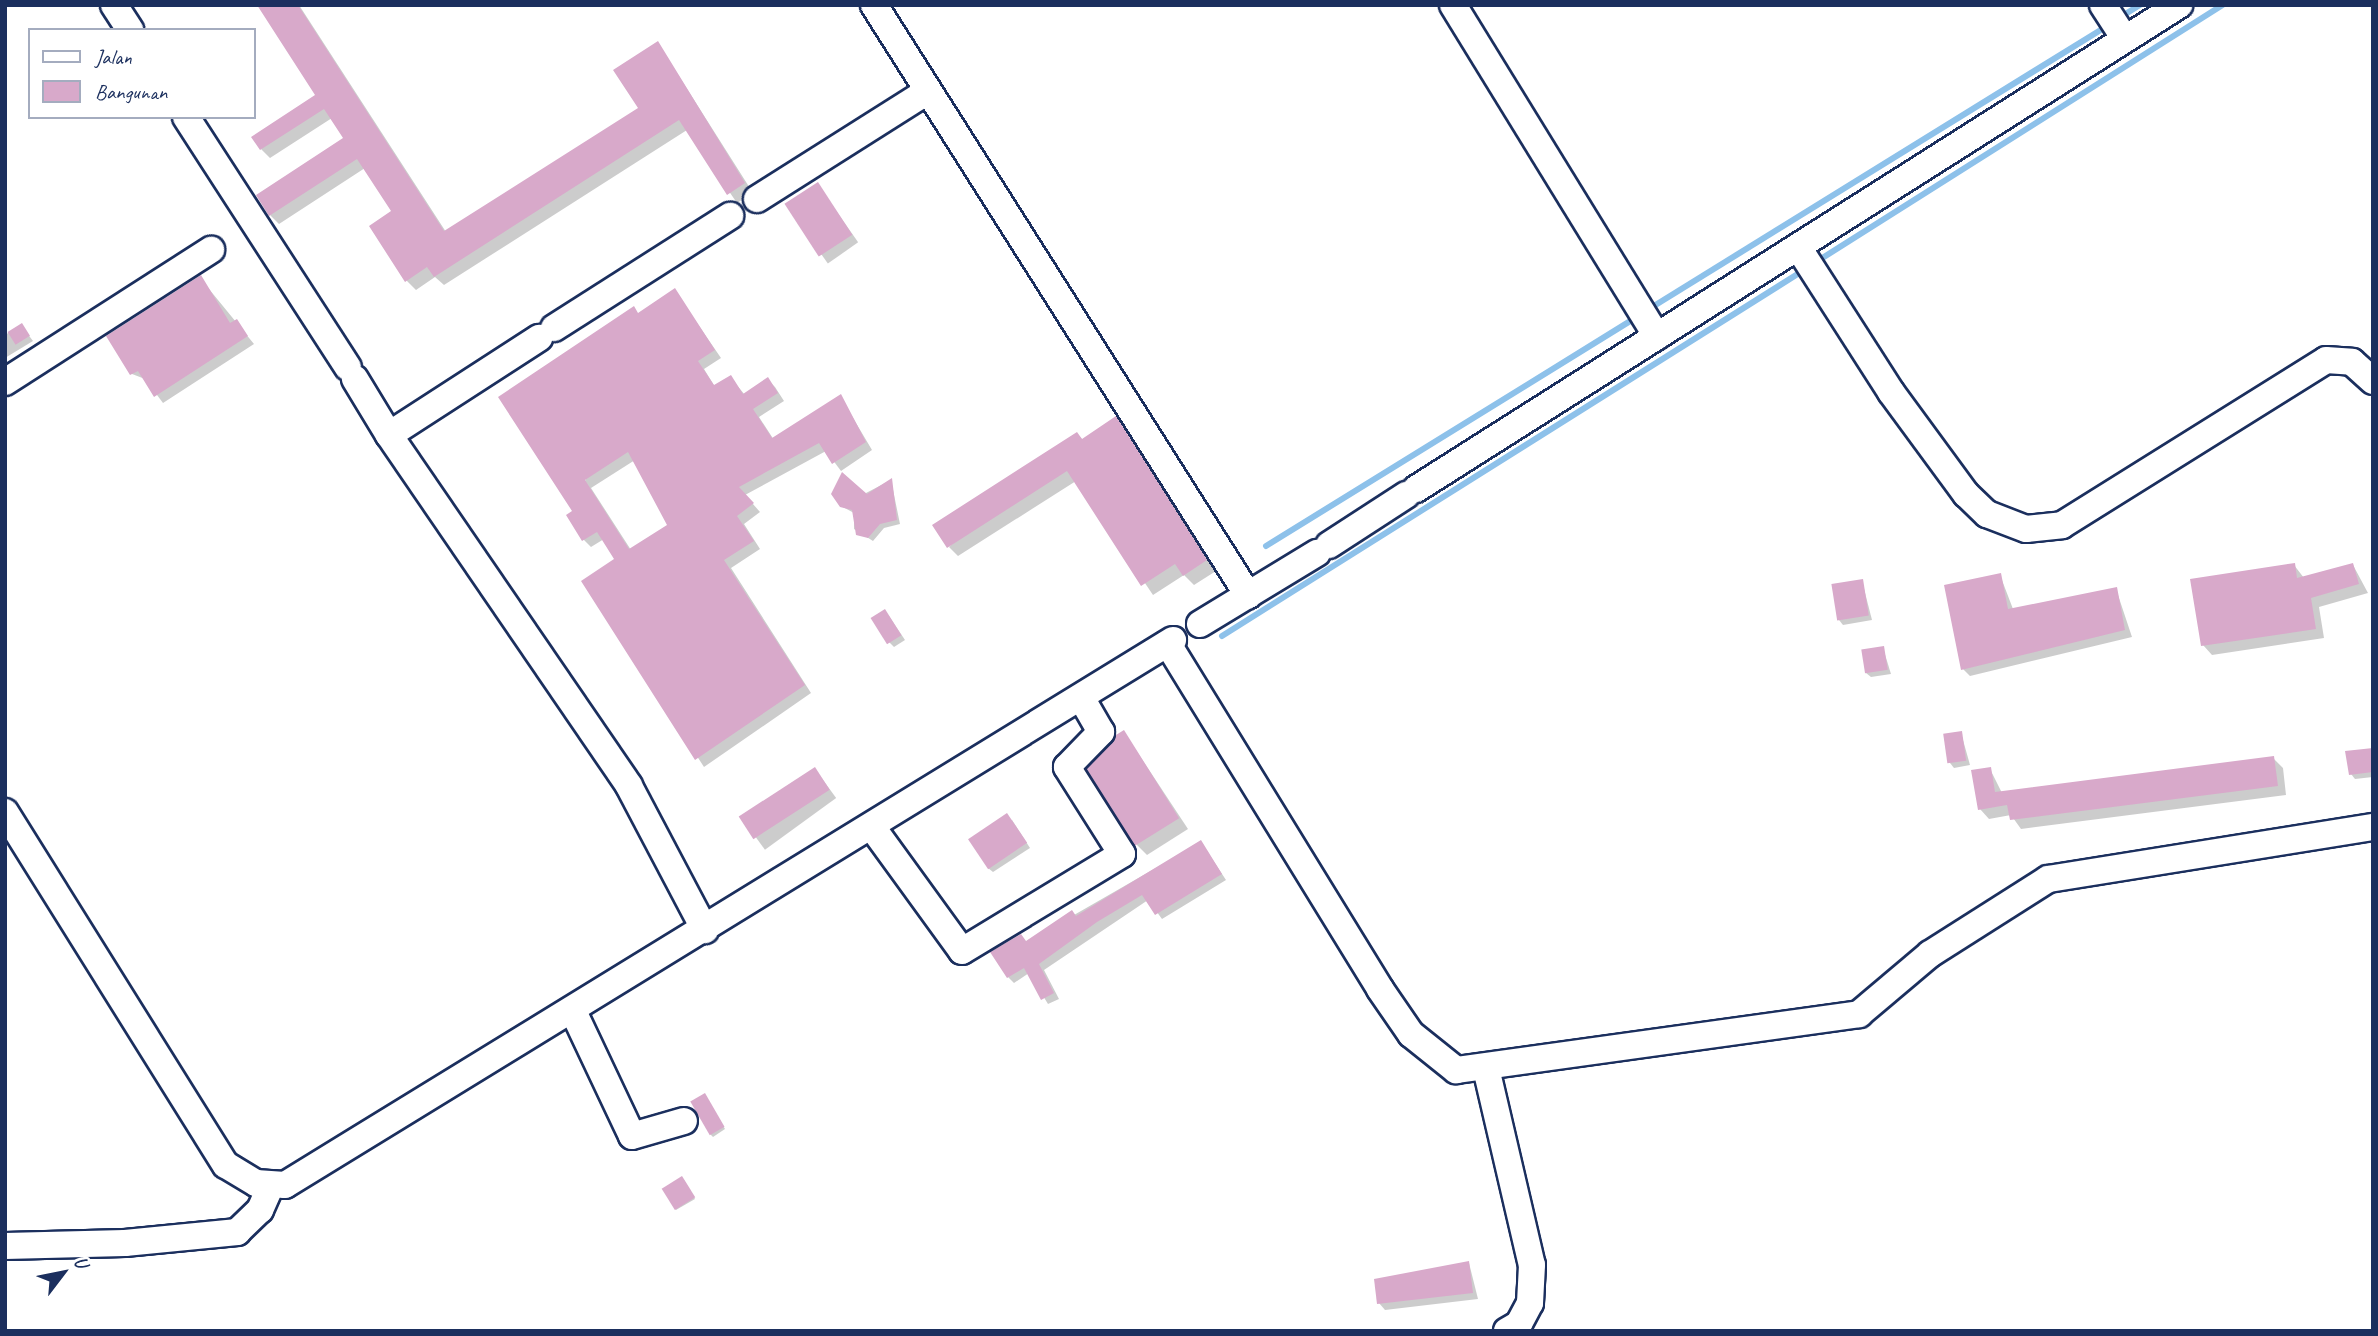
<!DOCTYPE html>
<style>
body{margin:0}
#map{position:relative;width:2378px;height:1336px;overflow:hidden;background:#fff;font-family:Caveat,sans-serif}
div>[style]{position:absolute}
.shadow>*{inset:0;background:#0003;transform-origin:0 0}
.stream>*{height:6px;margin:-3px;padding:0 3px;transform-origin:3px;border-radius:3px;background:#8dc1ea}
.building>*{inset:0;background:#d8a9ca;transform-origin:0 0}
.roads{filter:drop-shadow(2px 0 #1b2f5e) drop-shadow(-2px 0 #1b2f5e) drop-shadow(0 2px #1b2f5e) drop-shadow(0 -2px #1b2f5e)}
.minor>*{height:26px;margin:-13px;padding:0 13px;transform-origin:13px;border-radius:13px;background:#fff}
span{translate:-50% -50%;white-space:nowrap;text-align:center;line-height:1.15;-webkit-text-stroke:5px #fff;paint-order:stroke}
.frame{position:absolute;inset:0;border:7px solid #1b2f5e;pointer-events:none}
.legend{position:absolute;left:28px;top:28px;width:228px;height:91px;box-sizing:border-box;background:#fff;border:2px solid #a4acbf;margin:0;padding:9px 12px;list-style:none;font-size:21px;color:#1b2f5e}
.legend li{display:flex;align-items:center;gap:14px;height:35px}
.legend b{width:35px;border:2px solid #a4acbf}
.north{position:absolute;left:28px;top:1238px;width:70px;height:70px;-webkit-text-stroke:5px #fff;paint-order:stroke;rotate:58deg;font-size:19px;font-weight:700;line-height:28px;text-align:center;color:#1b2f5e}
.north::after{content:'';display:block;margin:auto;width:24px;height:32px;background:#1b2f5e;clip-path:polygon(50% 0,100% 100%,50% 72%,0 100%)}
</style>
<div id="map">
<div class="shadow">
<div style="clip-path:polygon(259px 5px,299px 5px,446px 232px,640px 108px,658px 43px,753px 193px,737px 203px,687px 130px,444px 285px,435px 277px,416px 290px,407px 281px,393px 212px,365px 168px,279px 224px,270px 215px,346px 139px,332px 118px,270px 158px,261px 149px,318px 96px)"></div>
<div style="left:818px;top:185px;width:70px;height:37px;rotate:55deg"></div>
<div style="clip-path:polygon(200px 278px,254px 344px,163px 403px,145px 379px,132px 374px,108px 337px)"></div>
<div style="clip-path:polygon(evenodd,675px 291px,721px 358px,704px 369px,715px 387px,730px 377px,745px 395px,768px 380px,775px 387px,784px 401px,759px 417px,774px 440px,840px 396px,872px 450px,841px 471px,826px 451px,745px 495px,760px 512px,744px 524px,760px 549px,731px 568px,811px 693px,704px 767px,583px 581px,617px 560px,604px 539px,591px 547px,584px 540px,575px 512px,639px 314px,675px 291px,635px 460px,669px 526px,631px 550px,591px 488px,635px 460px)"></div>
<div style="clip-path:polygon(21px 325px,33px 341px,5px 358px,5px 335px)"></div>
<div style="clip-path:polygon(1116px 418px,1216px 571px,1194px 585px,1184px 575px,1153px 595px,1076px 481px,958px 556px,949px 547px,1077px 434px,1083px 440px)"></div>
<div style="clip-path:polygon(891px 480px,900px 524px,884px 528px,873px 541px,854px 529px,854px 513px,841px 506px)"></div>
<div style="clip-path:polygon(2294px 565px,2304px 578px,2353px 565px,2368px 593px,2319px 607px,2324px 638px,2212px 655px,2203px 645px)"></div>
<div style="clip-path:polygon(2000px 575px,2013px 609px,2116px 589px,2132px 637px,1970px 676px,1963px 669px)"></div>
<div style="clip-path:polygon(1862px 581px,1872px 620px,1843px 625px,1839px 620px)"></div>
<div style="clip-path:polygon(889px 616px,905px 640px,894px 647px,889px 642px)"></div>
<div style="clip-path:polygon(1883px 648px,1891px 674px,1871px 677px,1866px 673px)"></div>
<div style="clip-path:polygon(1124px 732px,1188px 829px,1147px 855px,1137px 845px)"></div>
<div style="clip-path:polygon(1961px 733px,1970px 765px,1954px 768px,1950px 763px)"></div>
<div style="clip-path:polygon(2373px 749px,2373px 777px,2355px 779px,2351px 774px)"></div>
<div style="clip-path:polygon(2273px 758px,2283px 768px,2286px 795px,2021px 829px,2011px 815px,1989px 819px,1980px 809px,1990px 769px,2002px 793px)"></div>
<div style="left:815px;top:769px;width:36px;height:88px;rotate:54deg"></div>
<div style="clip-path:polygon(1012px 820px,1030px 848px,993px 872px,988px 868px)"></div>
<div style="clip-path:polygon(1201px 842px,1226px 880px,1162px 919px,1148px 900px,1044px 970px,1059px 999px,1048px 1004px,1029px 973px,1014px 983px,1008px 977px,1027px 942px)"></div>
<div style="clip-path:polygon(706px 1097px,725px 1129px,713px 1137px,711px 1135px)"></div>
<div style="left:684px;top:1180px;width:22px;height:22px;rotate:60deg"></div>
<div style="clip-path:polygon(1469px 1263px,1478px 1299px,1385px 1310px,1379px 1303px)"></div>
</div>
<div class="stream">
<div style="left:2119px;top:18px;width:25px;rotate:-32deg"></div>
<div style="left:1816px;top:262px;width:481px;rotate:-32.3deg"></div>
<div style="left:1649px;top:309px;width:538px;rotate:-31.71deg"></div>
<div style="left:1266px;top:546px;width:436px;rotate:-31.7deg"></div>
<div style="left:1222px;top:636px;width:688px;rotate:-32.16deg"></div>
</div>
<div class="building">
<div style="clip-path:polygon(257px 5px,298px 5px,444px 231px,638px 108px,613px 70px,658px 41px,745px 183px,727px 195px,679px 120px,434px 277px,427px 267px,405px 282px,369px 226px,391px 211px,357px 159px,269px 216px,256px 195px,343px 138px,324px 109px,260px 150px,251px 137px,315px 95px)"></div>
<div style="left:818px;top:182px;width:63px;height:40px;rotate:57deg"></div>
<div style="clip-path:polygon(201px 275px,230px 323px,237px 319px,248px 336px,154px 397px,138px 371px,130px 375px,106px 336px)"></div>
<div style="clip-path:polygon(evenodd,675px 288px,715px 350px,698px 361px,714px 385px,731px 375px,743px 394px,768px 377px,778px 393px,753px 409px,772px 438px,841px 394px,866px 442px,832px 464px,819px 443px,739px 487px,754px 503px,737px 516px,754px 541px,724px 560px,805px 685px,695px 760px,581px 581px,614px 559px,597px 532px,582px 541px,566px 515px,572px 511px,498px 397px,634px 306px,638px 313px,675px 288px,628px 452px,667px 525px,629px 549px,585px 480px,628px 452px)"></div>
<div style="left:22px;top:323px;width:15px;height:17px;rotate:58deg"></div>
<div style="clip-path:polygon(1116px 416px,1207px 560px,1183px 576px,1175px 564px,1141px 586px,1067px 471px,947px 548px,932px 525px,1077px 432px,1082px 439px)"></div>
<div style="clip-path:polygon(842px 472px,867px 494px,892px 478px,897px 520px,880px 524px,868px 538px,856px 535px,852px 510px,840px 507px,831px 494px)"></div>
<div style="clip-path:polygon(2295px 563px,2297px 578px,2353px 563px,2359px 584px,2311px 598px,2316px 629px,2201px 646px,2190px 579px)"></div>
<div style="clip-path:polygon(2001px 573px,2008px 609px,2117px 587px,2125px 630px,1961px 670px,1944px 585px)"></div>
<div style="left:1863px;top:579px;width:37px;height:32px;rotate:81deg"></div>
<div style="left:885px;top:609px;width:31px;height:17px;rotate:58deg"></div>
<div style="left:1884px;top:646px;width:24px;height:23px;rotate:81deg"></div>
<div style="left:1124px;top:730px;width:104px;height:54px;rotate:58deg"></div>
<div style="left:1962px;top:731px;width:30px;height:19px;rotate:82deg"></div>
<div style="clip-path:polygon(2373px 748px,2373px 772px,2349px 775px,2345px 751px)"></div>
<div style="clip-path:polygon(2274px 756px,2278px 786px,2010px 820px,2007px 805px,1978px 810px,1971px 770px,1991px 767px,1995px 792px)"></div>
<div style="left:815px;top:767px;width:27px;height:91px;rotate:57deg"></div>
<div style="left:1007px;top:813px;width:36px;height:47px;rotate:56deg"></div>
<div style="clip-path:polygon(1201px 840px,1222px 874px,1155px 915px,1142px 895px,1097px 922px,1039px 964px,1054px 993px,1041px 1000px,1024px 968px,1007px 978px,990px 952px,1021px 934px,1026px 941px,1072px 910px,1076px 916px)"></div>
<div style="left:705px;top:1093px;width:39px;height:17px;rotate:60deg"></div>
<div style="left:682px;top:1176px;width:25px;height:24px;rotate:58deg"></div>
<div style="clip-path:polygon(1469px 1261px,1473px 1293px,1377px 1304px,1374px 1279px)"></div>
</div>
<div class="roads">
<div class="minor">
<div style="left:114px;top:5px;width:30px;rotate:57deg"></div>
<div style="left:874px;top:5px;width:699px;rotate:57.63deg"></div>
<div style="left:1453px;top:5px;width:389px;rotate:58.4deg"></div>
<div style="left:2103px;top:5px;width:40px;rotate:57.1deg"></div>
<div style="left:186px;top:117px;width:298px;rotate:57.1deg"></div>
<div style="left:757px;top:199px;width:202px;rotate:-32.3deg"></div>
<div style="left:1798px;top:247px;width:172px;rotate:57.3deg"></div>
<div style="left:1891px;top:392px;width:127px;rotate:53.7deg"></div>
<div style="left:1966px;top:494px;width:29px;rotate:44deg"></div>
<div style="left:1987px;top:514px;width:42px;rotate:21deg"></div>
<div style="left:2026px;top:529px;width:36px;rotate:-6deg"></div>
<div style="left:2062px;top:525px;width:311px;rotate:-32deg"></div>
<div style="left:2326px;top:360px;width:26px;rotate:4deg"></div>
<div style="left:2352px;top:362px;width:28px;rotate:42deg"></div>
<div style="left:554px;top:328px;width:209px;rotate:-32.5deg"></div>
<div style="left:355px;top:379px;width:66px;rotate:58.7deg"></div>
<div style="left:389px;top:435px;width:179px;rotate:-32.9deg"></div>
<div style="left:5px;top:382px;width:245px;rotate:-32.7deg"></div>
<div style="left:389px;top:435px;width:425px;rotate:55.6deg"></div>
<div style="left:629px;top:786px;width:163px;rotate:62.2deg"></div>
<div style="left:1416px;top:489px;width:904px;rotate:-32.39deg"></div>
<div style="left:1329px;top:545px;width:92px;rotate:-33deg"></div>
<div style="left:1200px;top:624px;width:137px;rotate:-31.3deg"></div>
<div style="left:1168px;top:644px;width:405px;rotate:58.4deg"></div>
<div style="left:1380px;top:989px;width:55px;rotate:55.4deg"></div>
<div style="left:1411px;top:1034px;width:58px;rotate:38.7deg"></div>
<div style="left:1456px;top:1070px;width:407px;rotate:-7.9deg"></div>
<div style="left:1859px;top:1014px;width:93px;rotate:-40.2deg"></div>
<div style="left:1930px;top:954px;width:140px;rotate:-32.4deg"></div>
<div style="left:2048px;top:879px;width:329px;rotate:-9.1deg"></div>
<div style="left:5px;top:812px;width:416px;rotate:58deg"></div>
<div style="left:226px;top:1165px;width:35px;rotate:31deg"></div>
<div style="left:256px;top:1183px;width:29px;rotate:4deg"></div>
<div style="left:285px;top:1185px;width:1042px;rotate:-31.54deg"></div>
<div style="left:872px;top:827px;width:153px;rotate:54deg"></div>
<div style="left:962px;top:951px;width:187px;rotate:-31.2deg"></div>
<div style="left:1122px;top:854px;width:103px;rotate:-122.3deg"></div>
<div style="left:1067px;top:767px;width:49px;rotate:-45.8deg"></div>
<div style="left:1101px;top:732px;width:39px;rotate:-120deg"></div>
<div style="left:573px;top:1011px;width:138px;rotate:64.7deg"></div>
<div style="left:632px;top:1136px;width:54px;rotate:-16.1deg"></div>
<div style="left:1486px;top:1068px;width:202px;rotate:76.9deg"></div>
<div style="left:1532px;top:1265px;width:38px;rotate:93deg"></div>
<div style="left:1530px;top:1303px;width:24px;rotate:118deg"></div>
<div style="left:1519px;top:1324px;width:14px;rotate:150deg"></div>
<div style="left:5px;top:1246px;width:120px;rotate:-1.4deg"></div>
<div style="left:125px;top:1243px;width:113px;rotate:-5.6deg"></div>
<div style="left:237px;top:1232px;width:32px;rotate:-44deg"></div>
<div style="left:260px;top:1210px;width:27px;rotate:-66deg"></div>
</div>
</div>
<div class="frame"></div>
<ul class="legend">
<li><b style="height:9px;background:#fff"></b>Jalan</li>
<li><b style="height:19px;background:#d8a9ca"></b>Bangunan</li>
</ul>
<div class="north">U</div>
</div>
